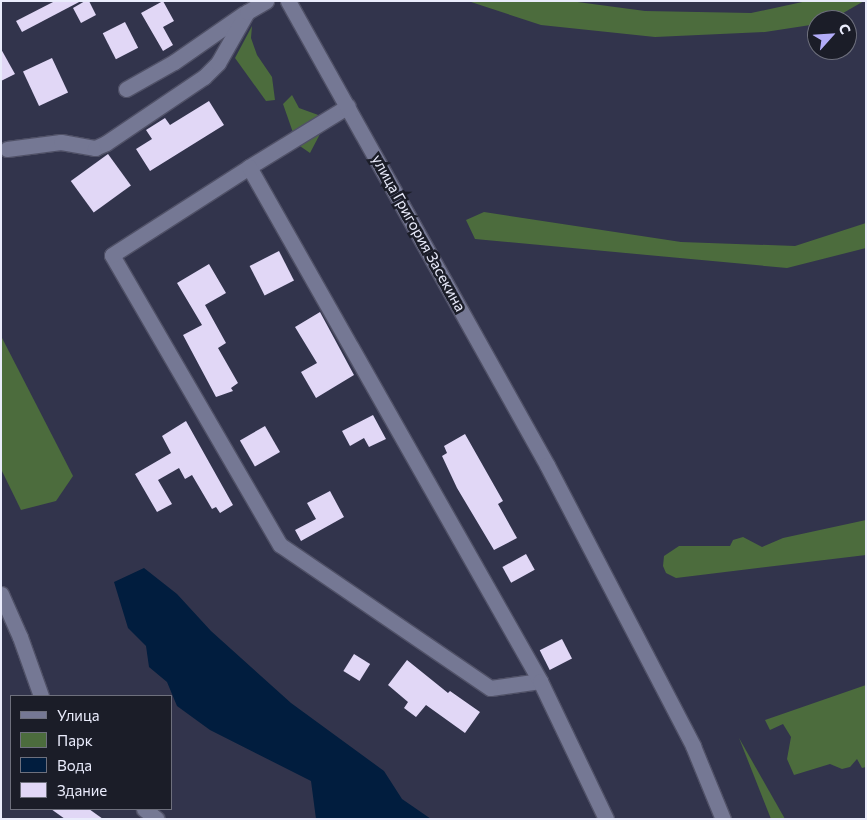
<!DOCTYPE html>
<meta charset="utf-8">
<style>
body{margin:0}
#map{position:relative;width:867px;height:820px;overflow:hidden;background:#32344c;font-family:Commissioner,sans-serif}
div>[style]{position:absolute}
.green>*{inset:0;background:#4c6c3d}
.water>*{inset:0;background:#011d3e}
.building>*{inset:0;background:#e1d7f6;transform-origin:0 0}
.roads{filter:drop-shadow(1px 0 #505167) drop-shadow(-1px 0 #505167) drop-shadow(0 1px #505167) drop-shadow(0 -1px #505167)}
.minor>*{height:15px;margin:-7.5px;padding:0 7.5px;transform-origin:7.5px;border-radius:7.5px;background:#757894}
.secondary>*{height:15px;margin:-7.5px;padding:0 7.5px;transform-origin:7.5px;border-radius:7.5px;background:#757894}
span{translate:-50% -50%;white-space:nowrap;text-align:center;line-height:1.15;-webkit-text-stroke:5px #1b1d28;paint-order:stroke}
.street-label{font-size:15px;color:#eaecfc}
.frame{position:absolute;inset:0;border:2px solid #eaecfc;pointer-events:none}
.legend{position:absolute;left:10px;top:695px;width:162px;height:115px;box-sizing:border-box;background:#1b1d28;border:1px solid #6e707d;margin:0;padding:6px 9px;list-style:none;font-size:15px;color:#eaecfc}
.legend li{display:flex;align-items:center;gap:10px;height:25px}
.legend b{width:25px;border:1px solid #6e707d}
.north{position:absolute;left:807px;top:10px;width:50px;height:50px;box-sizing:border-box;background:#1b1d28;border:1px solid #6e707d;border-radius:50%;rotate:64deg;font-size:14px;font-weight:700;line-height:20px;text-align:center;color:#eaecfc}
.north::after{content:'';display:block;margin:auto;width:18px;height:22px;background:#b3adf9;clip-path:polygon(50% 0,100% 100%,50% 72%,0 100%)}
</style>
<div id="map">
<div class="green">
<div style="clip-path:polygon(468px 1px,570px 1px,645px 11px,751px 13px,807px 1px,864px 1px,831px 20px,817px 20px,817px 24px,765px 32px,655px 37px,541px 25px)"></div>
<div style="clip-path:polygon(252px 26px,251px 38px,257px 55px,272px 77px,275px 100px,266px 101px,235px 58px)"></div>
<div style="clip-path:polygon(292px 95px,299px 108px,321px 116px,320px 134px,310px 153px,297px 144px,283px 104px)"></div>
<div style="clip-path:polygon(484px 212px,681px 242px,795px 246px,866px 223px,866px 248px,787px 268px,475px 239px,466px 220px)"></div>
<div style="clip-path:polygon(1px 336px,73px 476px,56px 501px,21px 510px,1px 469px)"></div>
<div style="clip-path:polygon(866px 520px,866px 555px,676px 578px,666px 573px,663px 566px,664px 556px,679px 546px,730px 546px,733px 540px,743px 537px,762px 547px,783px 538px)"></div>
<div style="clip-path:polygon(866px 685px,866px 767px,862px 768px,857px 759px,850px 767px,842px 769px,830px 764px,794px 775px,787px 759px,791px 737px,783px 724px,770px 730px,765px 720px)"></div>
<div style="clip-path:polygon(739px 738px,785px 819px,771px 819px)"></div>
</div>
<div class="water">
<div style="clip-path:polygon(144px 568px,177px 594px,211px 631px,291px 703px,384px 771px,402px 799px,431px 819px,316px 819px,311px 781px,210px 730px,177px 706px,167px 682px,149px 667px,146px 646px,128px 628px,114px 582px)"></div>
</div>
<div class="building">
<div style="clip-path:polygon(55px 1px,81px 1px,22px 32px,16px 21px)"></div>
<div style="clip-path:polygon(85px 1px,89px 1px,96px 15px,81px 23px,73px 8px)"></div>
<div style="clip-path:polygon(163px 1px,174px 21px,163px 27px,173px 45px,163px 51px,141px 13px)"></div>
<div style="left:125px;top:22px;width:29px;height:25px;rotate:63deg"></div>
<div style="clip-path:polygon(1px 49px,15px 74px,1px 81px)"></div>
<div style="left:52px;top:58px;width:38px;height:32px;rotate:65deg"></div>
<div style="clip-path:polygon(209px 101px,224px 125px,150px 171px,136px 149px,152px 139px,146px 130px,165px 118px,170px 125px)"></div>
<div style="left:108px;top:154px;width:39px;height:46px;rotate:54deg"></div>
<div style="left:279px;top:251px;width:33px;height:33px;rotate:63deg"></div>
<div style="clip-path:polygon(209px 264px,226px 293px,205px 305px,226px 343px,218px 348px,238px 383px,231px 388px,233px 391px,216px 397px,183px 335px,202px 325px,177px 283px)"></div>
<div style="clip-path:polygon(320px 312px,354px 375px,316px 398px,301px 372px,317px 363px,295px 327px)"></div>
<div style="clip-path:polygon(373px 415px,386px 439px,369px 447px,364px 438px,350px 446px,342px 431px)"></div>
<div style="clip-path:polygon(186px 421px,233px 505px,220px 513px,216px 507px,212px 509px,192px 475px,185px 479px,179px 468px,158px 480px,172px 504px,157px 512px,135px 474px,171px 453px,162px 436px)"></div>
<div style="left:265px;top:426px;width:30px;height:29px;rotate:60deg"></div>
<div style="clip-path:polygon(465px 434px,503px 501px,498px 504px,517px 538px,494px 550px,457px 488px,442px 456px,447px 453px,444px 446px)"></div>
<div style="clip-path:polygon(330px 491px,344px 517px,301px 541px,295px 530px,316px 519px,307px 503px)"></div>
<div style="left:526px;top:554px;width:18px;height:27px;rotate:61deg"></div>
<div style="left:562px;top:639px;width:22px;height:25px;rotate:63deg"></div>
<div style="left:354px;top:654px;width:19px;height:20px;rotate:32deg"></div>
<div style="clip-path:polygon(407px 660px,448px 693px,450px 691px,480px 712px,465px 733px,426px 705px,416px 717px,404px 708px,408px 702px,388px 685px)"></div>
<div style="clip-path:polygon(51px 809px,89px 809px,103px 819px,65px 819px)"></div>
</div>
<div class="roads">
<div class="minor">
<div style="left:126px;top:89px;width:55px;rotate:-29.4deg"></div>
<div style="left:174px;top:62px;width:84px;rotate:-34.8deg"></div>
<div style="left:7px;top:149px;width:54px;rotate:-7.4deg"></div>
<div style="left:61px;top:142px;width:35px;rotate:10deg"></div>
<div style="left:95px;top:148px;width:12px;rotate:-24deg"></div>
<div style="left:106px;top:143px;width:118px;rotate:-34deg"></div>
<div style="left:204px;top:77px;width:20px;rotate:-45deg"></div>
<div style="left:218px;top:63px;width:59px;rotate:-60.4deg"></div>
<div style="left:247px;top:12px;width:22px;rotate:-30deg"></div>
<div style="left:249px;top:167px;width:116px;rotate:-31.6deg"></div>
<div style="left:1px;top:594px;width:47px;rotate:66.2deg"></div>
<div style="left:20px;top:637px;width:63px;rotate:70.4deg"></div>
<div style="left:540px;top:681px;width:50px;rotate:172deg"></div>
<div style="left:490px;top:688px;width:254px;rotate:-145.7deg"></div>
<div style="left:280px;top:545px;width:335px;rotate:-120.1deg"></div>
<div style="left:112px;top:255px;width:163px;rotate:-32.7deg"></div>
<div style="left:249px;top:167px;width:591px;rotate:60.48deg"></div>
<div style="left:540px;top:681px;width:153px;rotate:64.4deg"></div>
<div style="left:144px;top:809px;width:16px;rotate:38deg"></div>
</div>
<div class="secondary">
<div style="left:288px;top:1px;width:531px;rotate:60.83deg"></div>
<div style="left:547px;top:465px;width:317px;rotate:62.5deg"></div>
<div style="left:693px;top:746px;width:79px;rotate:67.7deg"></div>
</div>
</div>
<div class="street-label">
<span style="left:419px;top:233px;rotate:61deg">улица Григория Засекина</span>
</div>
<div class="frame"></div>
<ul class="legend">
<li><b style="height:6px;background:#757894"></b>Улица</li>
<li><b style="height:14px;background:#4c6c3d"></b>Парк</li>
<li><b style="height:14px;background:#011d3e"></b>Вода</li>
<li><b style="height:14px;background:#e1d7f6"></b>Здание</li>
</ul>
<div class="north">С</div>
</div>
